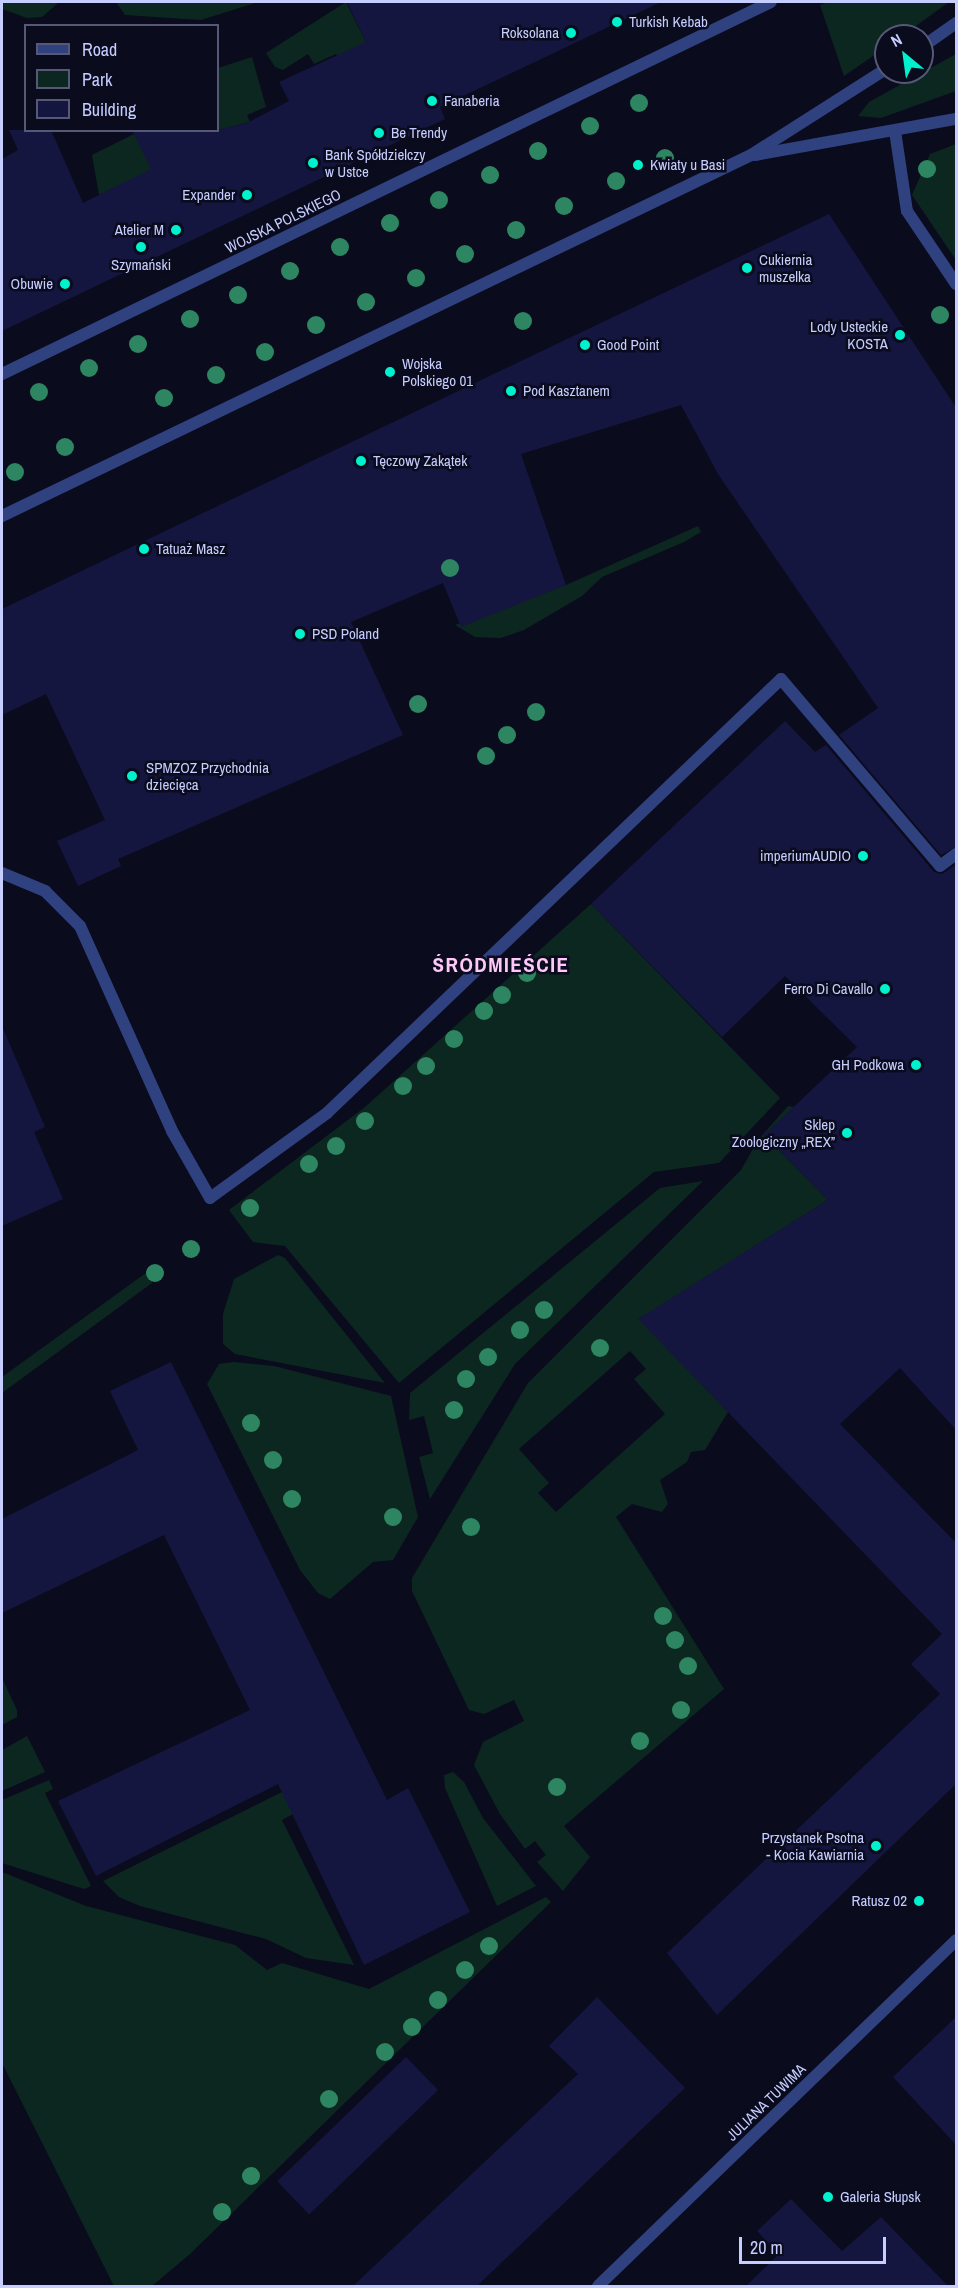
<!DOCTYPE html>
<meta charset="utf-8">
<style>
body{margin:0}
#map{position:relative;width:958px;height:2288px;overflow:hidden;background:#0a0b1d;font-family:"Archivo Narrow",sans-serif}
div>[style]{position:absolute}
.green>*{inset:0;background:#0c2720}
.building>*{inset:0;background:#14163f;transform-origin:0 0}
.service>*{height:12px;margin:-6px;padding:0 6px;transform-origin:6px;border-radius:6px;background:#304180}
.minor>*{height:12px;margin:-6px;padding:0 6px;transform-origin:6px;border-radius:6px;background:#304180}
.tertiary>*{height:12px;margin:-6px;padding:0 6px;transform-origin:6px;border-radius:6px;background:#304180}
.trees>*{width:18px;height:18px;margin:-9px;border-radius:50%;background:#2d8561}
.dots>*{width:16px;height:16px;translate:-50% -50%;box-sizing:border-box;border:3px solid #0a0b1d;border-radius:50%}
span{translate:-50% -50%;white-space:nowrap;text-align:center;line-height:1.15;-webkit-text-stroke:5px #0a0b1d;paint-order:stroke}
.poi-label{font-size:15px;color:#c6cdff}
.left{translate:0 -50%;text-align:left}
.right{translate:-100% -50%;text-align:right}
.street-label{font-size:15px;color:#c6cdff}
.district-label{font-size:21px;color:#ffc8f9;font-weight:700;letter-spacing:1.5px}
.frame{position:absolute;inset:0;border:3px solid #c6cdff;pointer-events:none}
.legend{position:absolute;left:24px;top:24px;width:195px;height:108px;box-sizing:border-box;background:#0a0b1d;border:2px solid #555977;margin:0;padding:8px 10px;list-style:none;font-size:18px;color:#c6cdff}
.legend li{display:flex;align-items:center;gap:12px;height:30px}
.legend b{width:30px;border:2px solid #555977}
.north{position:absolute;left:874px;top:24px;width:60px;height:60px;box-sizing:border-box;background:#0a0b1d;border:2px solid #555977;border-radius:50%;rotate:331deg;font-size:16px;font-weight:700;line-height:24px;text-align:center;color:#c6cdff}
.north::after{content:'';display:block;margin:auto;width:21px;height:27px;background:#00f1cd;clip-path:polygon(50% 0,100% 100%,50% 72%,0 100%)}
.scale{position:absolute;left:739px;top:2237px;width:147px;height:27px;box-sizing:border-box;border:3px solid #c6cdff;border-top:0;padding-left:8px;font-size:18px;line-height:21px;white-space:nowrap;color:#c6cdff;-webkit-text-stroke:4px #0a0b1d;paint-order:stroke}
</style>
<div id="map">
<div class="green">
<div style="clip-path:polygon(2px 2px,57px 2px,58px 3px,42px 17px,27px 18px,2px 9px)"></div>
<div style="clip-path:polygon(116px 2px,258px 2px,201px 20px,125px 15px)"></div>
<div style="clip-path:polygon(346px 2px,370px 50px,342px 64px,336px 54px,314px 64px,308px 54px,283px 70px,275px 67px,266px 53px)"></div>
<div style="clip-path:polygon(828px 2px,949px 2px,902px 36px,886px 36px,886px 47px,844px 76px,820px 5px)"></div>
<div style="clip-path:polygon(956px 54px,956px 91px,881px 118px,858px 116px,869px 102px)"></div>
<div style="clip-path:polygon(252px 57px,266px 107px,247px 115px,250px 122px,218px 130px,218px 68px)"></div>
<div style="clip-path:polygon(134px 134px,167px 162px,99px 195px,92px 155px)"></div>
<div style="clip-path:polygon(956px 144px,956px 260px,912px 195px,930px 154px)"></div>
<div style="clip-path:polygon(698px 526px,701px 532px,684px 542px,602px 577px,582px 596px,524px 630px,501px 638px,475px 637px,455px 625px,566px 585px)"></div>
<div style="clip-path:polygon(591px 904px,780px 1098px,719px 1163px,654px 1172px,399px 1383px,285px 1246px,253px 1242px,229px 1210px,365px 1107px)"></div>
<div style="clip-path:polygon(evenodd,788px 1106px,794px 1107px,764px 1135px,828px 1200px,639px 1319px,728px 1412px,705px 1450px,691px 1452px,687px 1462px,660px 1480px,668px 1504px,662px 1512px,632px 1504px,616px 1517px,724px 1689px,564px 1826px,590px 1857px,563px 1891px,537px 1862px,546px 1855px,535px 1841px,525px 1849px,500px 1814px,474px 1765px,483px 1742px,524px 1721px,514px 1700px,484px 1714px,469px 1710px,412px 1591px,412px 1578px,528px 1383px,741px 1170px,758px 1140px,788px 1106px,630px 1351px,646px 1369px,634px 1379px,665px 1414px,556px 1512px,538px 1493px,549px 1483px,519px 1449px,630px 1351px)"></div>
<div style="clip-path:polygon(703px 1181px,515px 1364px,430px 1499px,419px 1457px,433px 1453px,424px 1416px,409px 1420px,410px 1393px,660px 1188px)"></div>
<div style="clip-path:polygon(278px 1255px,285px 1258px,385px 1383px,235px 1354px,223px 1344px,223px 1314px,234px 1279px)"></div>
<div style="clip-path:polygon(150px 1270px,152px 1283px,2px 1393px,2px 1377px)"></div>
<div style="clip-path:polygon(234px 1362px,274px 1366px,391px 1396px,418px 1517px,393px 1560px,373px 1562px,330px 1599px,318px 1593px,300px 1570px,207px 1384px,219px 1364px)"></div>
<div style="clip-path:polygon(2px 1678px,17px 1710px,17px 1717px,2px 1725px)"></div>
<div style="clip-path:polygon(27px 1736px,45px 1772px,2px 1791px,2px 1750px)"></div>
<div style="clip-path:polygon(453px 1772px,464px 1782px,483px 1818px,536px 1886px,497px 1906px,445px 1788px,444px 1775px)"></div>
<div style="clip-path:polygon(49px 1780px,53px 1789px,45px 1793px,91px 1886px,84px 1889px,2px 1863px,2px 1800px)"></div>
<div style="clip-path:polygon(296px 1785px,306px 1807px,282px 1820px,354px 1965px,306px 1958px,266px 1939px,140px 1906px,119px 1897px,103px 1881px)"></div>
<div style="clip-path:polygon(2px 1872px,86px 1906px,235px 1945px,267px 1970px,282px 1963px,369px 1989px,546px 1897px,551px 1902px,190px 2254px,152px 2286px,114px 2286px,2px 2063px)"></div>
</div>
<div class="building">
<div style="clip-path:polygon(347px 2px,661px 2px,440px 107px,445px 119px,2px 331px,2px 159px,18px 150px,9px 130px,51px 130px,83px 203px,151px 169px,132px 130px,218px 130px,247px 123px,289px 101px,279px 82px,366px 42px)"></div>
<div style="clip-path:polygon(829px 214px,957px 409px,957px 846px,941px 855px,839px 735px,878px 708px,718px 474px,681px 405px,521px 454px,566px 585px,461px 627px,443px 583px,351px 622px,403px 735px,118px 859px,121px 866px,78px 886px,57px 841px,105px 820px,46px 694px,2px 715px,2px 609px)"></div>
<div style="clip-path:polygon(785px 721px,815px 752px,826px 745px,934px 872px,942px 874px,957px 864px,957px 1431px,900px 1368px,840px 1424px,957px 1544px,957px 1783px,717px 2015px,667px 1953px,940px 1694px,911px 1664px,942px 1634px,638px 1319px,828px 1200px,764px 1135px,857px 1047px,785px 976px,722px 1037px,591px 904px)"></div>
<div style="clip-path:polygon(2px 1026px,45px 1127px,34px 1132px,63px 1199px,2px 1226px)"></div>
<div style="clip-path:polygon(171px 1362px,387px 1800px,408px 1788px,470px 1912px,364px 1965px,278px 1784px,96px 1876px,58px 1801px,250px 1710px,164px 1535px,2px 1613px,2px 1519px,138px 1450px,110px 1391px)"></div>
<div style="clip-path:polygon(597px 1997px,685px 2088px,477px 2286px,353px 2286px,578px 2074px,549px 2046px)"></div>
<div style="clip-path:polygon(957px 2016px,957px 2146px,893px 2077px)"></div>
<div style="left:406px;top:2057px;width:46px;height:179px;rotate:46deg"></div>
<div style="clip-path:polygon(791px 2199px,842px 2251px,881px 2217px,948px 2286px,746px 2286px,779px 2254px,757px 2231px)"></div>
</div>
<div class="service">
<div style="left:2px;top:873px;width:47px;rotate:22.7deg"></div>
<div style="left:45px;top:891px;width:49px;rotate:45deg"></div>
<div style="left:80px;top:926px;width:225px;rotate:65.8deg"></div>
<div style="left:172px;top:1131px;width:77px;rotate:60.4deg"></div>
<div style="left:210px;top:1198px;width:145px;rotate:-36deg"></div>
<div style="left:327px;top:1113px;width:628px;rotate:-43.71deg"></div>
<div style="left:781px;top:679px;width:245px;rotate:49.6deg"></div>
<div style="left:940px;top:866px;width:20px;rotate:-37deg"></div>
</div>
<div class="minor">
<div style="left:895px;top:131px;width:81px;rotate:81.5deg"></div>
<div style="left:907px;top:211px;width:88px;rotate:56.1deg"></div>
<div style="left:2px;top:374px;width:854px;rotate:-25.82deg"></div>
</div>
<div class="tertiary">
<div style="left:922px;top:47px;width:42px;rotate:-35.2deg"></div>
<div style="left:755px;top:155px;width:204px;rotate:-10.2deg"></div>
<div style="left:2px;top:516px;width:831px;rotate:-25.73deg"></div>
<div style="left:751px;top:155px;width:160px;rotate:-32.5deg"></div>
<div style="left:598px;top:2286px;width:498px;rotate:-44deg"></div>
</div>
<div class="trees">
<div style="left:639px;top:103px"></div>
<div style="left:590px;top:126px"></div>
<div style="left:538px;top:151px"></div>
<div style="left:665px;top:158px"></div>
<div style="left:927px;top:169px"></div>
<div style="left:490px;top:175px"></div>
<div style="left:616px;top:181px"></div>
<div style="left:439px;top:200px"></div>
<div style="left:564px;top:206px"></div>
<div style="left:390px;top:223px"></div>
<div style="left:516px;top:230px"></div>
<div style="left:340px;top:247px"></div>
<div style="left:465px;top:254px"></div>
<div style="left:290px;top:271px"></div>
<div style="left:416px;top:278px"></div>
<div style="left:238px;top:295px"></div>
<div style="left:366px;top:302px"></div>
<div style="left:940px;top:315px"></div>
<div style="left:190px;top:319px"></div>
<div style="left:523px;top:321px"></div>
<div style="left:316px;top:325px"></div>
<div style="left:138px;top:344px"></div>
<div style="left:265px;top:352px"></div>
<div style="left:89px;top:368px"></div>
<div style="left:216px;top:375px"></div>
<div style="left:39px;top:392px"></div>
<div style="left:164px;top:398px"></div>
<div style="left:65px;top:447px"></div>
<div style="left:15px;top:472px"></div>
<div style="left:450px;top:568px"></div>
<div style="left:418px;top:704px"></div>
<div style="left:536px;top:712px"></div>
<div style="left:507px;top:735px"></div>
<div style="left:486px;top:756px"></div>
<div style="left:527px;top:973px"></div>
<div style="left:502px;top:995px"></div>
<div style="left:484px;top:1011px"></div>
<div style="left:454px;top:1039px"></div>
<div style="left:426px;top:1066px"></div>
<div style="left:403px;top:1086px"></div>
<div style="left:365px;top:1121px"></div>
<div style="left:336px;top:1146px"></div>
<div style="left:309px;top:1164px"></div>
<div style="left:250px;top:1208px"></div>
<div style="left:191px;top:1249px"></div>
<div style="left:155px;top:1273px"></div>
<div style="left:544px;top:1310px"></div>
<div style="left:520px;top:1330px"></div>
<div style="left:600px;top:1348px"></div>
<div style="left:488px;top:1357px"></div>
<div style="left:466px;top:1379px"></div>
<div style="left:454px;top:1410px"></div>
<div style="left:251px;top:1423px"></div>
<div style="left:273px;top:1460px"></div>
<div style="left:292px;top:1499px"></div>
<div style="left:393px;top:1517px"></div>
<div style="left:471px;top:1527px"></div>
<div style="left:663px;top:1616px"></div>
<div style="left:675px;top:1640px"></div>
<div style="left:688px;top:1666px"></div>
<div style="left:681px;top:1710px"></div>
<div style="left:640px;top:1741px"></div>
<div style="left:557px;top:1787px"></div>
<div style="left:489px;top:1946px"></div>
<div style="left:465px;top:1970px"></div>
<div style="left:438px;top:2000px"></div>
<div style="left:412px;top:2027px"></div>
<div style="left:385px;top:2052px"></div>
<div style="left:329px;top:2099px"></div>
<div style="left:251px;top:2176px"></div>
<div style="left:222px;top:2212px"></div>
</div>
<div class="dots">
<div style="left:617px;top:22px;background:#00f1cd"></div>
<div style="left:571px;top:33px;background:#00f1cd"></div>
<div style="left:432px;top:101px;background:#00f1cd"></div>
<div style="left:379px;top:133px;background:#00f1cd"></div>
<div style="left:313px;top:163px;background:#00f1cd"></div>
<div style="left:638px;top:165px;background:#00f1cd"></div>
<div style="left:247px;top:195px;background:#00f1cd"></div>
<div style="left:176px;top:230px;background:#00f1cd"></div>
<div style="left:141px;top:247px;background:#00f1cd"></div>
<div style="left:747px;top:268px;background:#00f1cd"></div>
<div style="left:65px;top:284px;background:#00f1cd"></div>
<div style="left:900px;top:335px;background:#00f1cd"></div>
<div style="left:585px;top:345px;background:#00f1cd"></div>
<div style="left:390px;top:372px;background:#00f1cd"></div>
<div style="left:511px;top:391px;background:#00f1cd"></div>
<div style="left:361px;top:461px;background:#00f1cd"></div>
<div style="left:144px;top:549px;background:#00f1cd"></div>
<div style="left:300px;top:634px;background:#00f1cd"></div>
<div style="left:132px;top:776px;background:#00f1cd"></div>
<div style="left:863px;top:856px;background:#00f1cd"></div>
<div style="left:885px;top:989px;background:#00f1cd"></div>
<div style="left:916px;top:1065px;background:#00f1cd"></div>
<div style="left:847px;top:1133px;background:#00f1cd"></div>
<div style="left:876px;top:1846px;background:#00f1cd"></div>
<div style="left:919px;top:1901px;background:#00f1cd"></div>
<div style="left:828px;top:2197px;background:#00f1cd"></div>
</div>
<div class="poi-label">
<span class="left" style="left:629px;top:22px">Turkish Kebab</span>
<span class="right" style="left:559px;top:33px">Roksolana</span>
<span class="left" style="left:444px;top:101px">Fanaberia</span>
<span class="left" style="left:391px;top:133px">Be Trendy</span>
<span class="left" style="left:325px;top:163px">Bank Spółdzielczy<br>w Ustce</span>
<span class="left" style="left:650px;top:165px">Kwiaty u Basi</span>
<span class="right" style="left:235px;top:195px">Expander</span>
<span class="right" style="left:164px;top:230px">Atelier M</span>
<span class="left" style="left:759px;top:268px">Cukiernia<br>muszelka</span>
<span style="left:141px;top:265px">Szymański</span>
<span class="right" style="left:53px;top:284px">Obuwie</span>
<span class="right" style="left:888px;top:335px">Lody Usteckie<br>KOSTA</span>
<span class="left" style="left:597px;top:345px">Good Point</span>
<span class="left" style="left:402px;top:372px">Wojska<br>Polskiego 01</span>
<span class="left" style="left:523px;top:391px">Pod Kasztanem</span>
<span class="left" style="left:373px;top:461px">Tęczowy Zakątek</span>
<span class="left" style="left:156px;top:549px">Tatuaż Masz</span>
<span class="left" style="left:312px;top:634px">PSD Poland</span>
<span class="left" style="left:146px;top:776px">SPMZOZ Przychodnia<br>dziecięca</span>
<span class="right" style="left:851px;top:856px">imperiumAUDIO</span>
<span class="right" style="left:873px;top:989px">Ferro Di Cavallo</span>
<span class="right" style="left:904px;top:1065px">GH Podkowa</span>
<span class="right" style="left:835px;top:1133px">Sklep<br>Zoologiczny „REX”</span>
<span class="right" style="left:864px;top:1846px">Przystanek Psotna<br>- Kocia Kawiarnia</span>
<span class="right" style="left:907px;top:1901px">Ratusz 02</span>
<span class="left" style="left:840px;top:2197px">Galeria Słupsk</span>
</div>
<div class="street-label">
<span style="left:283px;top:221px;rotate:-26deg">WOJSKA POLSKIEGO</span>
<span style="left:766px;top:2102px;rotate:-44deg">JULIANA TUWIMA</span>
</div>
<div class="district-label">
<span style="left:501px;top:965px">ŚRÓDMIEŚCIE</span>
</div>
<div class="frame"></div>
<ul class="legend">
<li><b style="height:8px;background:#304180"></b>Road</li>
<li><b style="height:16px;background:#0c2720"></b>Park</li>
<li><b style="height:16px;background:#14163f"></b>Building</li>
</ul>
<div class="north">N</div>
<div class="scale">20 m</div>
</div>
